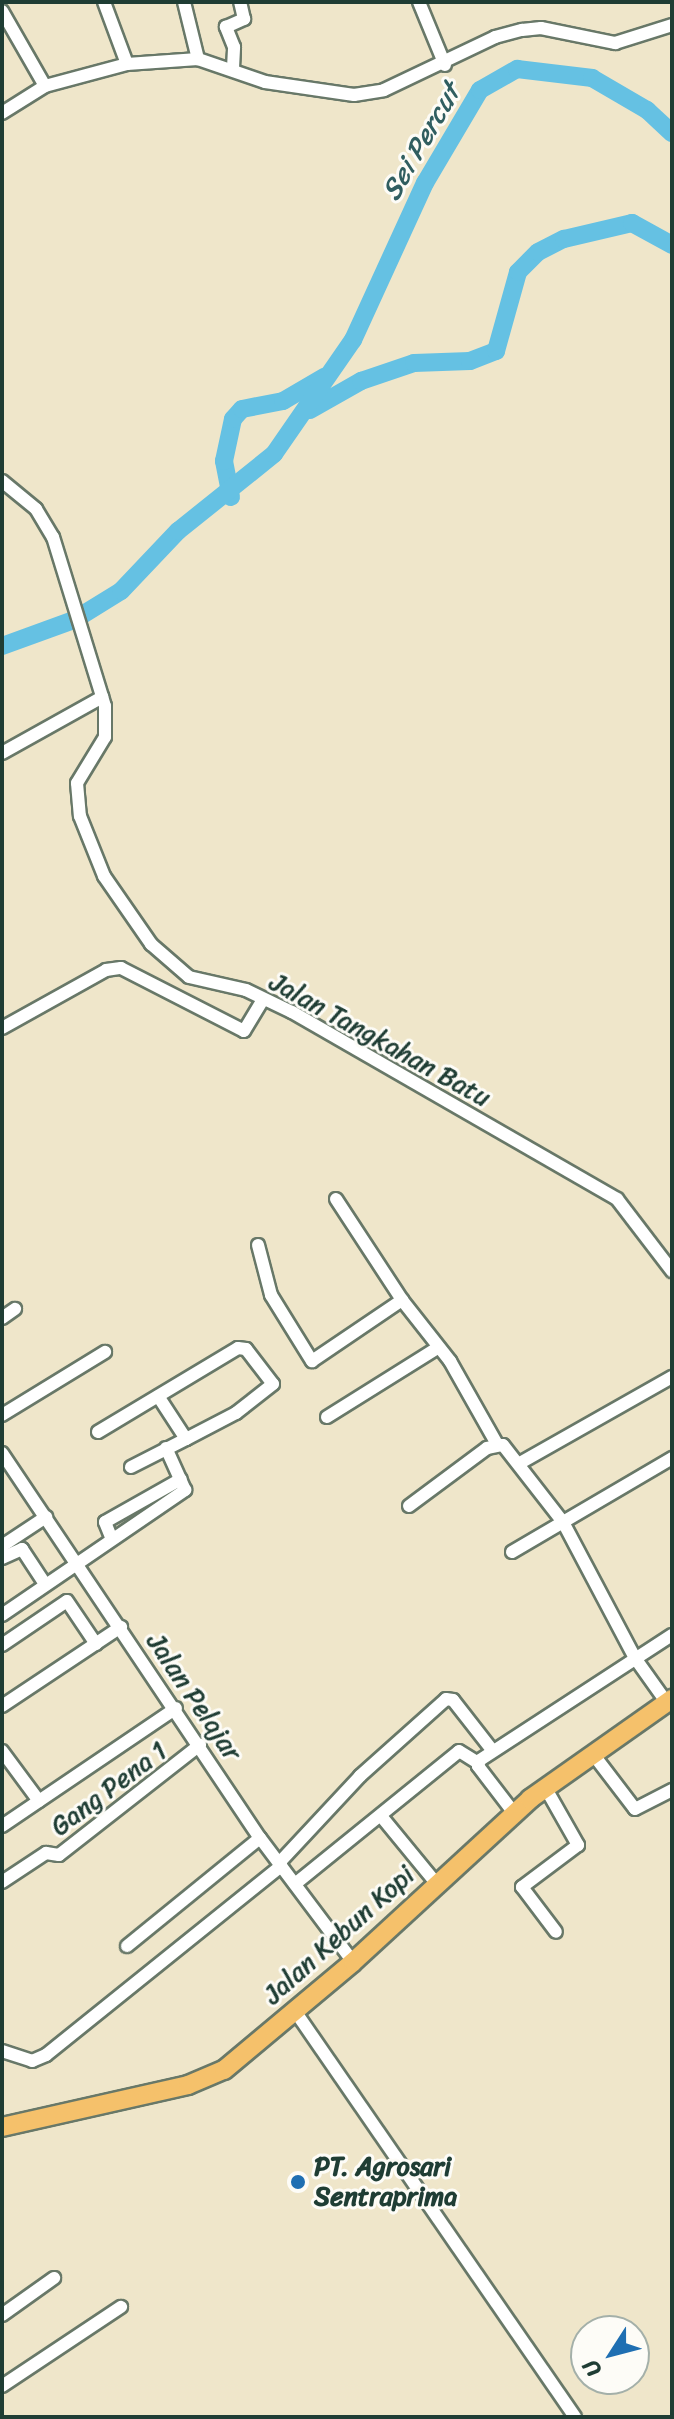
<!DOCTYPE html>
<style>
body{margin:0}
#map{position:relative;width:674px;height:2419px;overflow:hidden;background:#efe6ca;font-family:Sriracha,sans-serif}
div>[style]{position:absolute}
.river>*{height:18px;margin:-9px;padding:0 9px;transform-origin:9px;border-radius:9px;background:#65c1e3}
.roads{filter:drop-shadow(2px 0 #687868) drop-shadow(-2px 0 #687868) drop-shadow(0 2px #687868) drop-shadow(0 -2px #687868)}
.street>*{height:12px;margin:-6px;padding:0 6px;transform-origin:6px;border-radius:6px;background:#fff}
.primary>*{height:18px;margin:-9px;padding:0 9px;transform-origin:9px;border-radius:9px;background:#f5c16b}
.dots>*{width:22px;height:22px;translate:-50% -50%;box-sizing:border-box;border:4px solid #fdfcf7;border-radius:50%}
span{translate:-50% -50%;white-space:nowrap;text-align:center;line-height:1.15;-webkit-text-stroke:6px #fdfcf7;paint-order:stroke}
.street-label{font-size:26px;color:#1f3d34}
.poi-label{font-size:26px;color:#1f3d34;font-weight:700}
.left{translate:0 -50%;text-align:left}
.water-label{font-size:28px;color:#305e60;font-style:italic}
.frame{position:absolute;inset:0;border:4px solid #1f3d34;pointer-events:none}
.north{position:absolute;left:570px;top:2315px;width:80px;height:80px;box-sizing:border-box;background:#fdfcf7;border:2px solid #a4b0a9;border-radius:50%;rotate:234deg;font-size:22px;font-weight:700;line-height:32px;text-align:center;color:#1f3d34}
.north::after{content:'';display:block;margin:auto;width:28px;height:36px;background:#1f6fb2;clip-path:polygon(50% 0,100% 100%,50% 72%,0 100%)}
</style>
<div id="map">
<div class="river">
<div style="left:310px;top:410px;width:59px;rotate:-29.6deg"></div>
<div style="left:361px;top:381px;width:56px;rotate:-18.8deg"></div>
<div style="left:414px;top:363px;width:56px;rotate:-2deg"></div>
<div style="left:470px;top:361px;width:28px;rotate:-21deg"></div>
<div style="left:496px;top:351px;width:82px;rotate:-74.4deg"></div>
<div style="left:518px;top:272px;width:28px;rotate:-45deg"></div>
<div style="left:538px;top:252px;width:29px;rotate:-27deg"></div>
<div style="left:564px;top:239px;width:70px;rotate:-13.2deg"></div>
<div style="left:632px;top:223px;width:46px;rotate:28.8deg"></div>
<div style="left:231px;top:497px;width:37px;rotate:-101deg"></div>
<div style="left:224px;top:461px;width:43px;rotate:-77.9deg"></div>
<div style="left:233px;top:419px;width:13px;rotate:-48deg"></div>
<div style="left:242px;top:409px;width:42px;rotate:-11deg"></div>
<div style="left:283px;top:401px;width:48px;rotate:-30.3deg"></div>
<div style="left:2px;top:646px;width:77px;rotate:-19.9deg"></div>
<div style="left:74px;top:620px;width:55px;rotate:-31.7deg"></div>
<div style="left:121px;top:591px;width:83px;rotate:-46.5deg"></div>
<div style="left:178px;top:531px;width:123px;rotate:-38.7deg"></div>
<div style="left:274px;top:454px;width:139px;rotate:-55.3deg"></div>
<div style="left:353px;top:340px;width:173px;rotate:-65.4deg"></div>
<div style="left:425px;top:183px;width:108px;rotate:-59.4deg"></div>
<div style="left:480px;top:90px;width:43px;rotate:-29.6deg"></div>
<div style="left:517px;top:69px;width:76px;rotate:6.8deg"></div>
<div style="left:592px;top:78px;width:64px;rotate:30.2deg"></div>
<div style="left:647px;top:110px;width:34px;rotate:43deg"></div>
</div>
<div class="roads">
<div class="street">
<div style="left:104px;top:2px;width:66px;rotate:69.6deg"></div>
<div style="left:184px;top:2px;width:59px;rotate:76.2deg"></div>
<div style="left:419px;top:2px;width:68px;rotate:67.6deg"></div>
<div style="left:2px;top:11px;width:86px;rotate:60.2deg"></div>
<div style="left:233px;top:68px;width:21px;rotate:-87deg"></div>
<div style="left:234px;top:47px;width:22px;rotate:-112deg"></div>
<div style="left:226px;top:27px;width:20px;rotate:-24deg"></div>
<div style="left:244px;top:19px;width:17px;rotate:-103deg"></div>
<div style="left:2px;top:113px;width:51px;rotate:-32.1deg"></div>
<div style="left:45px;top:86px;width:85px;rotate:-15deg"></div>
<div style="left:127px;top:64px;width:71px;rotate:-4deg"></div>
<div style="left:198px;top:59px;width:71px;rotate:18.9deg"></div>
<div style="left:265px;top:82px;width:90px;rotate:8.3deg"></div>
<div style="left:354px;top:95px;width:30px;rotate:-9deg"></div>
<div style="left:384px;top:90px;width:123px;rotate:-25.5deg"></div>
<div style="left:495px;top:37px;width:28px;rotate:-15deg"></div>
<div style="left:522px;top:30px;width:19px;rotate:-6deg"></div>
<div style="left:541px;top:28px;width:76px;rotate:11.5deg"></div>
<div style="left:615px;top:43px;width:60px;rotate:-17.5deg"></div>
<div style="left:2px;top:481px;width:44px;rotate:39.5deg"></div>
<div style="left:36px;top:509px;width:33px;rotate:59deg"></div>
<div style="left:53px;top:537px;width:177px;rotate:72.9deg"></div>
<div style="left:105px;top:706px;width:31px;rotate:90deg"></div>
<div style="left:105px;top:737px;width:54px;rotate:121.3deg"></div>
<div style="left:77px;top:783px;width:33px;rotate:85deg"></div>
<div style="left:80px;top:816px;width:65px;rotate:68.2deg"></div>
<div style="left:104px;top:876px;width:83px;rotate:55.3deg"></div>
<div style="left:151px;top:944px;width:50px;rotate:41deg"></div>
<div style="left:189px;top:977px;width:58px;rotate:12.8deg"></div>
<div style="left:246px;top:990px;width:51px;rotate:25.6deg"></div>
<div style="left:292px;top:1012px;width:375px;rotate:29.9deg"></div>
<div style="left:617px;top:1199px;width:91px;rotate:52.6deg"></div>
<div style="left:2px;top:753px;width:115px;rotate:-29.2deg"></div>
<div style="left:2px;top:1028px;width:119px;rotate:-29.1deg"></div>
<div style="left:106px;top:970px;width:15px;rotate:-8deg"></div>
<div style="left:121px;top:968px;width:138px;rotate:27.1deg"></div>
<div style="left:244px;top:1031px;width:37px;rotate:-59deg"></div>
<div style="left:336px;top:1199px;width:121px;rotate:56.8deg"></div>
<div style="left:402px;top:1300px;width:78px;rotate:51.8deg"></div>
<div style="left:450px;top:1361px;width:95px;rotate:60.5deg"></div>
<div style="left:258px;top:1245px;width:52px;rotate:75.4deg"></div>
<div style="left:271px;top:1295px;width:78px;rotate:58.2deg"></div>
<div style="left:312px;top:1361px;width:109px;rotate:-34.1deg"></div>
<div style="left:2px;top:1318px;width:16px;rotate:-35deg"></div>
<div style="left:2px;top:1415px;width:121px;rotate:-31.5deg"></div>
<div style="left:327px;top:1417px;width:128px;rotate:-32deg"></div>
<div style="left:98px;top:1432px;width:163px;rotate:-31deg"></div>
<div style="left:238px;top:1348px;width:8px;rotate:7deg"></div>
<div style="left:246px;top:1349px;width:44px;rotate:52.4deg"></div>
<div style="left:273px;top:1384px;width:47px;rotate:141.9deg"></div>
<div style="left:236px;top:1413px;width:56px;rotate:152.5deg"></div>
<div style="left:2px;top:1453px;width:463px;rotate:56.2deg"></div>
<div style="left:260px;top:1838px;width:155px;rotate:53.1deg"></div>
<div style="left:520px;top:1463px;width:175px;rotate:-29.5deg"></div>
<div style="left:131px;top:1467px;width:62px;rotate:-27deg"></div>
<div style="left:186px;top:1439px;width:51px;rotate:-123.1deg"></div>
<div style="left:409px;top:1506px;width:97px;rotate:-36.6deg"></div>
<div style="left:487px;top:1448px;width:16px;rotate:-11deg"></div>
<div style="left:503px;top:1445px;width:98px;rotate:52.1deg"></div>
<div style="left:563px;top:1522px;width:154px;rotate:62.1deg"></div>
<div style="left:635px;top:1658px;width:55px;rotate:54.6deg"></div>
<div style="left:111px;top:1537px;width:16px;rotate:-112deg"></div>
<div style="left:105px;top:1522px;width:87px;rotate:-29.5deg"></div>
<div style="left:2px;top:1546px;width:53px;rotate:-33.4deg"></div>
<div style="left:512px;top:1552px;width:186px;rotate:-30.4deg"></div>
<div style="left:2px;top:1558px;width:22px;rotate:-24deg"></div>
<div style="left:22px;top:1549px;width:42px;rotate:56.7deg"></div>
<div style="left:2px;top:1615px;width:222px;rotate:-34.3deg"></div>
<div style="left:185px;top:1490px;width:46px;rotate:-114.3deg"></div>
<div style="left:2px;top:1645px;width:78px;rotate:-34.1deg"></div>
<div style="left:67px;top:1601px;width:52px;rotate:56deg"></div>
<div style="left:2px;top:1706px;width:143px;rotate:-33.6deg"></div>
<div style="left:2px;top:1751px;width:62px;rotate:53.5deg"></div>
<div style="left:593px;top:1754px;width:69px;rotate:52.6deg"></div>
<div style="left:635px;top:1809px;width:42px;rotate:-27.2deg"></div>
<div style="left:545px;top:1787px;width:67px;rotate:60.4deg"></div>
<div style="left:578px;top:1845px;width:70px;rotate:143.1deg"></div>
<div style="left:522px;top:1887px;width:56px;rotate:52.9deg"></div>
<div style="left:514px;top:1813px;width:59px;rotate:-127.5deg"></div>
<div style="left:478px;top:1766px;width:6px;rotate:-72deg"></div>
<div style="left:480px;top:1760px;width:229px;rotate:-33.1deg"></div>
<div style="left:381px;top:1816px;width:87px;rotate:50.6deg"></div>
<div style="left:2px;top:1826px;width:210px;rotate:-34.1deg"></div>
<div style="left:279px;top:1863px;width:119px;rotate:-47deg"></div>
<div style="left:360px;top:1776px;width:115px;rotate:-41.8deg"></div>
<div style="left:446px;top:1699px;width:7px;rotate:8deg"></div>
<div style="left:453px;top:1700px;width:63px;rotate:52deg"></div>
<div style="left:2px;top:1882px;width:53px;rotate:-33.4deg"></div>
<div style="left:46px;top:1853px;width:13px;rotate:9deg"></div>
<div style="left:59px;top:1855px;width:179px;rotate:-38deg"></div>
<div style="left:295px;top:1884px;width:211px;rotate:-39deg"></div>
<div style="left:459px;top:1751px;width:22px;rotate:32deg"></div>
<div style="left:127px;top:1946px;width:171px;rotate:-39.1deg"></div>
<div style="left:295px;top:2011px;width:493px;rotate:55.4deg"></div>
<div style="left:2px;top:2051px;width:32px;rotate:18deg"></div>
<div style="left:32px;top:2061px;width:15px;rotate:-23deg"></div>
<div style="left:46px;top:2055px;width:302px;rotate:-38.8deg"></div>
<div style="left:2px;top:2315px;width:64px;rotate:-35.4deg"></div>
<div style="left:2px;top:2386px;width:143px;rotate:-33.6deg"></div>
</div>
<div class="primary">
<div style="left:2px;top:2127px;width:191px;rotate:-12.7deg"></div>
<div style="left:188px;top:2085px;width:39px;rotate:-23deg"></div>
<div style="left:224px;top:2070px;width:168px;rotate:-39.9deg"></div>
<div style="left:353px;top:1962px;width:241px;rotate:-42.6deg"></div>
<div style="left:530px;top:1799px;width:174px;rotate:-35.2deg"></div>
</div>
</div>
<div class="dots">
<div style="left:298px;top:2182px;background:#1f6fb2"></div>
</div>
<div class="street-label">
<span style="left:380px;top:1040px;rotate:29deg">Jalan Tangkahan Batu</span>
<span style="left:194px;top:1697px;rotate:56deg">Jalan Pelajar</span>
<span style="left:109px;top:1789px;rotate:-37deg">Gang Pena 1</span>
<span style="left:339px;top:1935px;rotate:-42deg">Jalan Kebun Kopi</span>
</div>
<div class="poi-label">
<span class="left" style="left:314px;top:2182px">PT. Agrosari<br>Sentraprima</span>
</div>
<div class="water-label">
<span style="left:421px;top:142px;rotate:-60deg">Sei Percut</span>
</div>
<div class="frame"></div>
<div class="north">U</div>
</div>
